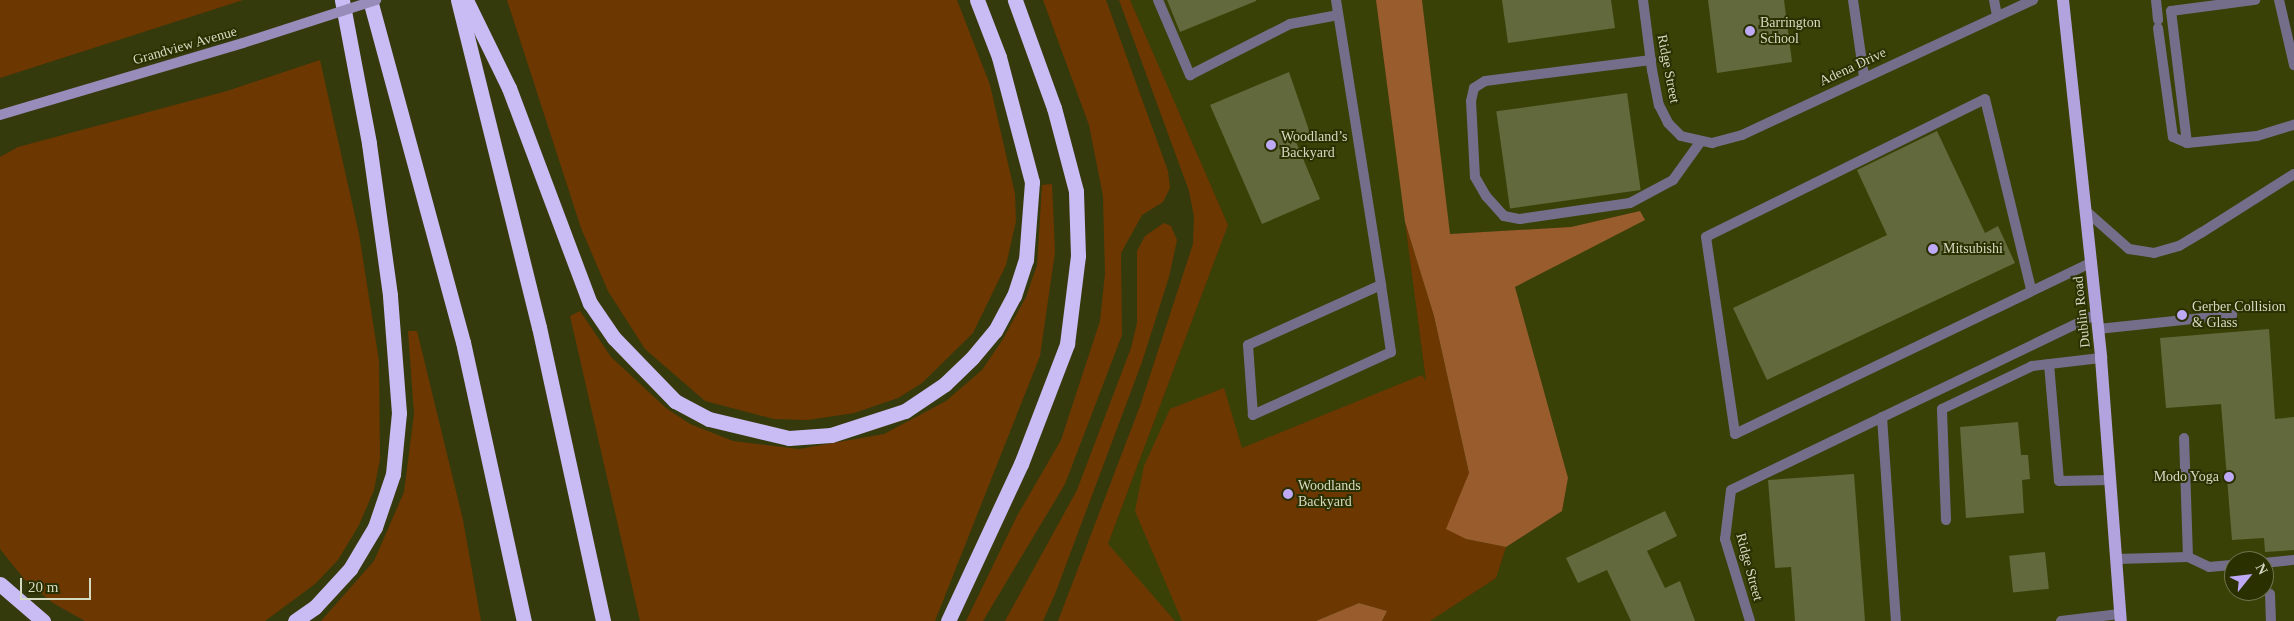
<!DOCTYPE html>
<meta charset="utf-8">
<style>
body{margin:0}
#map{position:relative;width:2294px;height:621px;overflow:hidden;background:#353a0c;font-family:"Times New Roman",serif}
div>[style]{position:absolute}
.built>*{inset:0;background:#3a4107}
.green>*{inset:0;background:#6d3702}
.forest>*{inset:0;background:#995c2d}
.building>*{inset:0;background:#62693c;transform-origin:0 0}
.lane>*{height:10px;margin:-5px;padding:0 5px;transform-origin:5px;border-radius:5px;background:#756e8b}
.street>*{height:10px;margin:-5px;padding:0 5px;transform-origin:5px;border-radius:5px;background:#756e8b}
.secondary>*{height:10px;margin:-5px;padding:0 5px;transform-origin:5px;border-radius:5px;background:#988cba}
.primary>*{height:12px;margin:-6px;padding:0 6px;transform-origin:6px;border-radius:6px;background:#b2a3de}
.highway>*{height:15px;margin:-7.5px;padding:0 7.5px;transform-origin:7.5px;border-radius:7.5px;background:#c9bbf4}
.secondary-bridge>*{height:10px;margin:-5px;padding:0 5px;transform-origin:5px;border-radius:5px;background:#988cba}
.dots>*{width:14px;height:14px;translate:-50% -50%;box-sizing:border-box;border:2px solid #2b3001;border-radius:50%}
span{translate:-50% -50%;white-space:nowrap;text-align:center;line-height:1.15;-webkit-text-stroke:4px #2b3001;paint-order:stroke}
.poi-label{font-size:14px;color:#d5dac2}
.left{translate:0 -50%;text-align:left}
.right{translate:-100% -50%;text-align:right}
.street-label{font-size:14px;color:#d5dac2}
.north{position:absolute;left:2224px;top:551px;width:50px;height:50px;box-sizing:border-box;background:#2b3001;border:1px solid #6f744e;border-radius:50%;rotate:61deg;font-size:14px;font-weight:700;line-height:20px;text-align:center;color:#d5dac2}
.north::after{content:'';display:block;margin:auto;width:18px;height:22px;background:#bda9f5;clip-path:polygon(50% 0,100% 100%,50% 72%,0 100%)}
.scale{position:absolute;left:20px;top:578px;width:71px;height:22px;box-sizing:border-box;border:2px solid #d5dac2;border-top:0;padding-left:6px;font-size:15px;line-height:18px;white-space:nowrap;color:#d5dac2;-webkit-text-stroke:4px #2b3001;paint-order:stroke}
</style>
<div id="map">
<div class="built">
<div style="clip-path:polygon(1130px 0,1376px 0,1426px 381px,1418px 384px,1446px 529px,1229px 621px,1175px 621px,1108px 545px,1228px 225px)"></div>
<div style="clip-path:polygon(evenodd,1422px 0,2279px 0,2294px 65px,2294px 621px,1430px 621px,1496px 578px,1506px 547px,1562px 511px,1568px 478px,1515px 287px,1640px 211px,1571px 227px,1449px 234px,1422px 0,2234px 561px,2264px 561px,2264px 591px,2234px 591px,2234px 561px)"></div>
</div>
<div class="green">
<div style="clip-path:polygon(0 0,243px 0,0 78px)"></div>
<div style="clip-path:polygon(507px 0,957px 0,990px 85px,1015px 194px,1016px 221px,1006px 265px,973px 333px,922px 383px,898px 398px,854px 413px,808px 420px,774px 419px,705px 401px,645px 349px,608px 291px,581px 228px)"></div>
<div style="clip-path:polygon(1043px 0,1106px 0,1168px 171px,1170px 188px,1163px 202px,1142px 215px,1121px 253px,1122px 335px,1065px 484px,983px 621px,966px 621px,1017px 516px,1061px 440px,1100px 321px,1105px 274px,1103px 196px,1089px 125px)"></div>
<div style="clip-path:polygon(1119px 0,1130px 0,1228px 225px,1108px 544px,1175px 621px,1058px 621px,1140px 406px,1193px 244px,1194px 217px,1189px 191px)"></div>
<div style="clip-path:polygon(320px 60px,359px 234px,379px 361px,380px 459px,374px 490px,359px 525px,338px 560px,315px 584px,265px 621px,85px 621px,53px 603px,25px 580px,0 549px,0 157px,18px 147px,227px 91px)"></div>
<div style="clip-path:polygon(1052px 184px,1055px 252px,1040px 356px,935px 621px,640px 621px,570px 316px,580px 311px,611px 357px,666px 408px,690px 424px,733px 441px,799px 449px,884px 434px,946px 401px,982px 370px,1003px 339px,1026px 297px,1037px 265px,1042px 185px)"></div>
<div style="clip-path:polygon(1405px 222px,1434px 316px,1469px 473px,1454px 513px,1466px 539px,1506px 547px,1496px 578px,1430px 621px,1382px 621px,1387px 611px,1359px 603px,1316px 621px,1182px 621px,1135px 511px,1144px 466px,1170px 409px,1224px 388px,1242px 448px,1422px 375px,1426px 381px)"></div>
<div style="clip-path:polygon(1164px 223px,1171px 226px,1177px 240px,1169px 277px,1142px 362px,1055px 594px,1043px 621px,1005px 621px,1077px 490px,1131px 348px,1137px 323px,1137px 251px,1145px 236px)"></div>
<div style="clip-path:polygon(408px 331px,417px 331px,463px 520px,481px 621px,321px 621px,374px 561px,404px 492px,414px 414px)"></div>
</div>
<div class="forest">
<div style="clip-path:polygon(1376px 0,1422px 0,1450px 234px,1571px 227px,1640px 211px,1645px 220px,1515px 287px,1568px 478px,1562px 511px,1506px 547px,1466px 539px,1446px 529px,1469px 473px,1434px 316px,1405px 222px)"></div>
<div style="clip-path:polygon(1359px 603px,1387px 611px,1382px 621px,1316px 621px)"></div>
</div>
<div class="building">
<div style="clip-path:polygon(1167px 0,1256px 0,1256px 1px,1180px 32px)"></div>
<div style="clip-path:polygon(1502px 0,1611px 0,1615px 28px,1508px 43px)"></div>
<div style="clip-path:polygon(1708px 0,1784px 0,1792px 62px,1717px 73px)"></div>
<div style="clip-path:polygon(1289px 72px,1311px 136px,1296px 142px,1320px 199px,1262px 224px,1210px 105px)"></div>
<div style="left:1627px;top:93px;width:98px;height:132px;rotate:82deg"></div>
<div style="clip-path:polygon(1937px 131px,1985px 233px,1998px 226px,2015px 263px,1767px 380px,1733px 308px,1887px 235px,1857px 170px)"></div>
<div style="clip-path:polygon(2269px 329px,2275px 419px,2294px 417px,2294px 550px,2265px 552px,2264px 538px,2232px 540px,2221px 404px,2166px 408px,2160px 338px)"></div>
<div style="clip-path:polygon(2018px 422px,2021px 455px,2028px 455px,2030px 479px,2022px 480px,2024px 513px,1966px 518px,1960px 427px)"></div>
<div style="clip-path:polygon(1854px 474px,1865px 621px,1795px 621px,1791px 567px,1775px 568px,1768px 480px)"></div>
<div style="clip-path:polygon(1665px 511px,1677px 536px,1647px 551px,1665px 588px,1680px 581px,1695px 621px,1631px 621px,1607px 570px,1578px 583px,1566px 558px)"></div>
<div style="left:2045px;top:552px;width:37px;height:36px;rotate:84deg"></div>
</div>
<div class="lane">
<div style="left:1158px;top:0;width:82px;rotate:66.9deg"></div>
<div style="left:1190px;top:75px;width:112px;rotate:-27deg"></div>
<div style="left:1290px;top:24px;width:49px;rotate:-10.6deg"></div>
<div style="left:1336px;top:0;width:289px;rotate:81deg"></div>
<div style="left:1381px;top:285px;width:68px;rotate:81.5deg"></div>
<div style="left:1391px;top:352px;width:152px;rotate:155.5deg"></div>
<div style="left:1253px;top:415px;width:70px;rotate:-94.1deg"></div>
<div style="left:1248px;top:345px;width:146px;rotate:-24.3deg"></div>
<div style="left:1853px;top:0;width:77px;rotate:81.8deg"></div>
<div style="left:1994px;top:0;width:15px;rotate:79deg"></div>
<div style="left:2156px;top:0;width:20px;rotate:84deg"></div>
<div style="left:2279px;top:0;width:67px;rotate:77deg"></div>
<div style="left:2158px;top:28px;width:110px;rotate:82.2deg"></div>
<div style="left:2173px;top:137px;width:15px;rotate:23deg"></div>
<div style="left:2187px;top:143px;width:70px;rotate:-5.7deg"></div>
<div style="left:2257px;top:136px;width:39px;rotate:-17deg"></div>
<div style="left:1651px;top:60px;width:167px;rotate:172.8deg"></div>
<div style="left:1485px;top:81px;width:13px;rotate:148deg"></div>
<div style="left:1474px;top:88px;width:13px;rotate:103deg"></div>
<div style="left:1471px;top:101px;width:76px;rotate:87deg"></div>
<div style="left:1475px;top:177px;width:22px;rotate:60deg"></div>
<div style="left:1486px;top:196px;width:27px;rotate:48deg"></div>
<div style="left:1504px;top:216px;width:16px;rotate:11deg"></div>
<div style="left:1520px;top:219px;width:111px;rotate:-8.3deg"></div>
<div style="left:1630px;top:203px;width:49px;rotate:-28.1deg"></div>
<div style="left:1673px;top:180px;width:48px;rotate:-54.3deg"></div>
<div style="left:2187px;top:143px;width:133px;rotate:-96.9deg"></div>
<div style="left:2171px;top:11px;width:85px;rotate:-7.5deg"></div>
<div style="left:2086px;top:211px;width:57px;rotate:41.5deg"></div>
<div style="left:2129px;top:249px;width:25px;rotate:9deg"></div>
<div style="left:2154px;top:253px;width:26px;rotate:-16deg"></div>
<div style="left:2179px;top:246px;width:26px;rotate:-31deg"></div>
<div style="left:2201px;top:233px;width:110px;rotate:-32.4deg"></div>
<div style="left:2031px;top:289px;width:195px;rotate:-103.6deg"></div>
<div style="left:1985px;top:99px;width:311px;rotate:153.7deg"></div>
<div style="left:1706px;top:237px;width:199px;rotate:81.6deg"></div>
<div style="left:1735px;top:434px;width:396px;rotate:-25.7deg"></div>
<div style="left:2098px;top:329px;width:135px;rotate:-6deg"></div>
<div style="left:2049px;top:364px;width:117px;rotate:85.1deg"></div>
<div style="left:2059px;top:481px;width:51px;rotate:-1.1deg"></div>
<div style="left:1882px;top:417px;width:204px;rotate:86.1deg"></div>
<div style="left:1946px;top:520px;width:111px;rotate:-92.1deg"></div>
<div style="left:1942px;top:409px;width:100px;rotate:-25.5deg"></div>
<div style="left:2032px;top:366px;width:69px;rotate:-6.6deg"></div>
<div style="left:2188px;top:557px;width:23px;rotate:25deg"></div>
<div style="left:2209px;top:567px;width:25px;rotate:-5deg"></div>
<div style="left:2117px;top:559px;width:71px;rotate:-1.6deg"></div>
<div style="left:2188px;top:557px;width:119px;rotate:-91.9deg"></div>
<div style="left:2264px;top:563px;width:30px;rotate:-6deg"></div>
<div style="left:2270px;top:594px;width:27px;rotate:88deg"></div>
<div style="left:2061px;top:621px;width:59px;rotate:-6.8deg"></div>
</div>
<div class="street">
<div style="left:1643px;top:0;width:71px;rotate:82.7deg"></div>
<div style="left:1652px;top:70px;width:36px;rotate:79deg"></div>
<div style="left:1659px;top:105px;width:20px;rotate:63deg"></div>
<div style="left:1668px;top:123px;width:18px;rotate:45deg"></div>
<div style="left:1681px;top:136px;width:32px;rotate:13deg"></div>
<div style="left:1712px;top:143px;width:31px;rotate:-15deg"></div>
<div style="left:1742px;top:135px;width:321px;rotate:-24.9deg"></div>
<div style="left:1750px;top:621px;width:86px;rotate:-107deg"></div>
<div style="left:1725px;top:539px;width:49px;rotate:-83deg"></div>
<div style="left:1731px;top:490px;width:406px;rotate:-25.7deg"></div>
</div>
<div class="secondary">
<div style="left:0;top:115px;width:253px;rotate:-16.5deg"></div>
</div>
<div class="primary">
<div style="left:2063px;top:0;width:360px;rotate:83.9deg"></div>
<div style="left:2101px;top:358px;width:264px;rotate:85.7deg"></div>
</div>
<div class="highway">
<div style="left:370px;top:0;width:354px;rotate:74.8deg"></div>
<div style="left:463px;top:342px;width:286px;rotate:77.7deg"></div>
<div style="left:458px;top:0;width:337px;rotate:76.1deg"></div>
<div style="left:539px;top:327px;width:301px;rotate:77.7deg"></div>
<div style="left:466px;top:0;width:98px;rotate:64deg"></div>
<div style="left:509px;top:88px;width:230px;rotate:69.4deg"></div>
<div style="left:590px;top:303px;width:42px;rotate:55.6deg"></div>
<div style="left:614px;top:338px;width:88px;rotate:45.9deg"></div>
<div style="left:675px;top:401px;width:38px;rotate:28deg"></div>
<div style="left:709px;top:419px;width:82px;rotate:13.4deg"></div>
<div style="left:789px;top:438px;width:42px;rotate:-4.1deg"></div>
<div style="left:831px;top:435px;width:78px;rotate:-18deg"></div>
<div style="left:905px;top:411px;width:48px;rotate:-34deg"></div>
<div style="left:945px;top:384px;width:37px;rotate:-44deg"></div>
<div style="left:972px;top:358px;width:35px;rotate:-50deg"></div>
<div style="left:995px;top:331px;width:40px;rotate:-62deg"></div>
<div style="left:1014px;top:296px;width:38px;rotate:-72deg"></div>
<div style="left:1026px;top:260px;width:78px;rotate:-85.6deg"></div>
<div style="left:1032px;top:182px;width:129px;rotate:-104.8deg"></div>
<div style="left:999px;top:57px;width:61px;rotate:-111.1deg"></div>
<div style="left:0;top:584px;width:57px;rotate:40.7deg"></div>
<div style="left:295px;top:621px;width:24px;rotate:-35deg"></div>
<div style="left:315px;top:607px;width:52px;rotate:-47.4deg"></div>
<div style="left:350px;top:569px;width:49px;rotate:-59.2deg"></div>
<div style="left:375px;top:527px;width:56px;rotate:-71.2deg"></div>
<div style="left:393px;top:474px;width:61px;rotate:-84.4deg"></div>
<div style="left:399px;top:413px;width:118px;rotate:-94.4deg"></div>
<div style="left:390px;top:295px;width:153px;rotate:-97.9deg"></div>
<div style="left:369px;top:143px;width:146px;rotate:-100.7deg"></div>
<div style="left:948px;top:621px;width:173px;rotate:-65.1deg"></div>
<div style="left:1021px;top:464px;width:129px;rotate:-69deg"></div>
<div style="left:1067px;top:344px;width:89px;rotate:-82.9deg"></div>
<div style="left:1078px;top:256px;width:65px;rotate:-91.8deg"></div>
<div style="left:1076px;top:191px;width:86px;rotate:-104.8deg"></div>
<div style="left:1054px;top:108px;width:115px;rotate:-109.9deg"></div>
</div>
<div class="secondary-bridge">
<div style="left:243px;top:43px;width:140px;rotate:-17.9deg"></div>
</div>
<div class="dots">
<div style="left:1750px;top:31px;background:#bda9f5"></div>
<div style="left:1271px;top:145px;background:#bda9f5"></div>
<div style="left:1933px;top:249px;background:#bda9f5"></div>
<div style="left:2182px;top:315px;background:#bda9f5"></div>
<div style="left:2229px;top:477px;background:#bda9f5"></div>
<div style="left:1288px;top:494px;background:#bda9f5"></div>
</div>
<div class="poi-label">
<span class="left" style="left:1760px;top:31px">Barrington<br>School</span>
<span class="left" style="left:1281px;top:145px">Woodland’s<br>Backyard</span>
<span class="left" style="left:1943px;top:249px">Mitsubishi</span>
<span class="left" style="left:2192px;top:315px">Gerber Collision<br>&amp; Glass</span>
<span class="right" style="left:2219px;top:477px">Modo Yoga</span>
<span class="left" style="left:1298px;top:494px">Woodlands<br>Backyard</span>
</div>
<div class="street-label">
<span style="left:185px;top:46px;rotate:-16deg">Grandview Avenue</span>
<span style="left:1853px;top:67px;rotate:-25deg">Adena Drive</span>
<span style="left:1668px;top:69px;rotate:79deg">Ridge Street</span>
<span style="left:2082px;top:312px;rotate:-96deg">Dublin Road</span>
<span style="left:1749px;top:567px;rotate:75deg">Ridge Street</span>
</div>
<div class="north">N</div>
<div class="scale">20 m</div>
</div>
